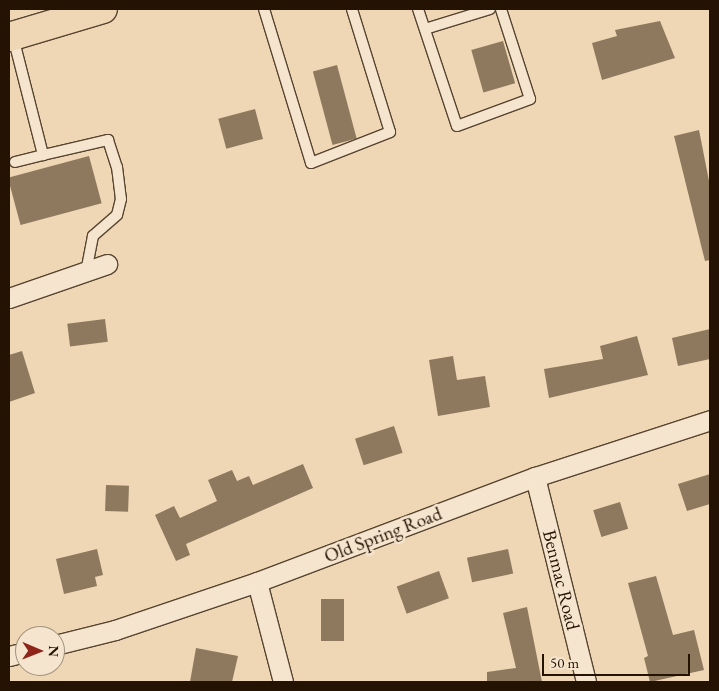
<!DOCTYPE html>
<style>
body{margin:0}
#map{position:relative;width:719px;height:691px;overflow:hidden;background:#efd7b5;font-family:"EB Garamond",serif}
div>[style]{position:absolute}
.building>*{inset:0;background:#8e795f;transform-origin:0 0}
.roads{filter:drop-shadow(1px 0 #57442f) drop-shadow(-1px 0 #57442f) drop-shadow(0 1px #57442f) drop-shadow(0 -1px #57442f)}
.lane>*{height:10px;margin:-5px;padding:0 5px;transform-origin:5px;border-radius:5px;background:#f5e5cf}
.street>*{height:19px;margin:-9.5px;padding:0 9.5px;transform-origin:9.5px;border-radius:9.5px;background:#f5e5cf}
.primary>*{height:28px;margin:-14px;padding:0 14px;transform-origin:14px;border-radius:14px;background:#efd7b5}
span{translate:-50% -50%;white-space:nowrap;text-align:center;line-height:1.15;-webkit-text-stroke:5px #f5e5cf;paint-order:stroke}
.street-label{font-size:19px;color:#241302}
.frame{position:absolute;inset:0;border:10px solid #241302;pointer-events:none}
.north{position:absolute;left:15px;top:626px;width:50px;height:50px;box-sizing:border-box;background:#f5e5cf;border:1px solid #a1917d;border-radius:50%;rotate:91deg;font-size:14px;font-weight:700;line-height:20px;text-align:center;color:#241302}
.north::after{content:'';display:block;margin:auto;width:18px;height:22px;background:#8f2418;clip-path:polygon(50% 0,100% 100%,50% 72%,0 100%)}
.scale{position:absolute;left:542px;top:654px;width:148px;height:22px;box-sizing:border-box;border:2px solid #241302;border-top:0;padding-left:6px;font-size:15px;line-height:18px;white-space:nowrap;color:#241302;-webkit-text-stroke:4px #f5e5cf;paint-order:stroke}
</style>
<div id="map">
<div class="building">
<div style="clip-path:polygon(660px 21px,675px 58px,602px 80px,592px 43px,617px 36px,615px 30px)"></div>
<div style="left:503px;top:41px;width:44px;height:33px;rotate:74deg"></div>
<div style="left:337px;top:65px;width:76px;height:25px;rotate:75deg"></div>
<div style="left:255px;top:109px;width:31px;height:38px;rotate:75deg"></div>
<div style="clip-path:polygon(699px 130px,710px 186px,710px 260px,705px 261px,674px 136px)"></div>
<div style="left:89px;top:156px;width:49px;height:84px;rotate:75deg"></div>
<div style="left:105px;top:319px;width:23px;height:38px;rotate:83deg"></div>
<div style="clip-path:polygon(710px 329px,710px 359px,678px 366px,672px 338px)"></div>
<div style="clip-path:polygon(637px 336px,648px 375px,549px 398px,544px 369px,603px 359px,600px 346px)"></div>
<div style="clip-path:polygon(22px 351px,35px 393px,9px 402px,9px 355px)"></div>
<div style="clip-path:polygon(453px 356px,457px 380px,485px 376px,490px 407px,438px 416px,429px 360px)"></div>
<div style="left:394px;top:426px;width:28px;height:41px;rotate:72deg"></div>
<div style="clip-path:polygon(303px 464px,313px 488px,186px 544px,190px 555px,176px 561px,155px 515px,174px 506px,180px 518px,217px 501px,208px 480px,232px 470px,237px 481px,249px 476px,253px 485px)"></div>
<div style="clip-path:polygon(710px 474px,710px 504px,687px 511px,678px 484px)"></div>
<div style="left:106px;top:485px;width:23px;height:26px;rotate:2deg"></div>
<div style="left:620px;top:502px;width:28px;height:28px;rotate:73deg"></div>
<div style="clip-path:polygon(97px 549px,103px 575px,95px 577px,97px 586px,64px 594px,56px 559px)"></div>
<div style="left:508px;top:549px;width:25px;height:42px;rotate:78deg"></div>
<div style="left:439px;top:571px;width:29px;height:45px;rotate:70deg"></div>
<div style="clip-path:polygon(656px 576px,673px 635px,694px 630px,704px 670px,650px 682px,644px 658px,648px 656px,628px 583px)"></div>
<div style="left:321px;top:599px;width:23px;height:42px"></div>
<div style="clip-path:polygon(527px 607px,542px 682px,487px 682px,487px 672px,516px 668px,503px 613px)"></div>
<div style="clip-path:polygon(196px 648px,238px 656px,232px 682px,190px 682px)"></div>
</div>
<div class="roads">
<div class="lane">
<div style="left:264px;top:9px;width:161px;rotate:73deg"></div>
<div style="left:311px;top:163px;width:85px;rotate:-21.4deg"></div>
<div style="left:390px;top:132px;width:129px;rotate:-107.2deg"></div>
<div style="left:418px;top:9px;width:123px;rotate:71.6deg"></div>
<div style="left:457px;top:126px;width:78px;rotate:-20.3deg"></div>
<div style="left:530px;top:99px;width:95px;rotate:-107.9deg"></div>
<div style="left:425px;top:29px;width:68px;rotate:-17.1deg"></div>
<div style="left:13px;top:37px;width:122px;rotate:75.7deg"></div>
<div style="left:43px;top:155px;width:67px;rotate:-13deg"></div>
<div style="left:108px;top:140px;width:28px;rotate:72deg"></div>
<div style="left:117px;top:167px;width:32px;rotate:83deg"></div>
<div style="left:121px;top:199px;width:16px;rotate:104deg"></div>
<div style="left:117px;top:215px;width:32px;rotate:139deg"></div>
<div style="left:93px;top:236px;width:36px;rotate:101deg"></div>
<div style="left:15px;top:162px;width:29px;rotate:-14deg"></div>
</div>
<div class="street">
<div style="left:9px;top:298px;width:104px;rotate:-19.1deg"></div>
<div style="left:535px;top:477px;width:211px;rotate:76deg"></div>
<div style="left:257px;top:582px;width:103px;rotate:75.4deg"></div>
<div style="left:55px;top:645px;width:62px;rotate:-14deg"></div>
<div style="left:115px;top:630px;width:150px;rotate:-18.7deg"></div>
<div style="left:257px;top:582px;width:297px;rotate:-20.7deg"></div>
<div style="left:535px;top:477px;width:184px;rotate:-18deg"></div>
<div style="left:9px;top:656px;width:16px;rotate:-14deg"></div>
</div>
<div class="primary">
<div style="left:9px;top:37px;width:98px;rotate:-16.6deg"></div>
</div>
</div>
<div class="street-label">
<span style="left:383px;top:535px;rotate:-21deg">Old Spring Road</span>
<span style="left:561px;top:580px;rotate:76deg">Benmac Road</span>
</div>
<div class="frame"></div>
<div class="north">N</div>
<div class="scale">50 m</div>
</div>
